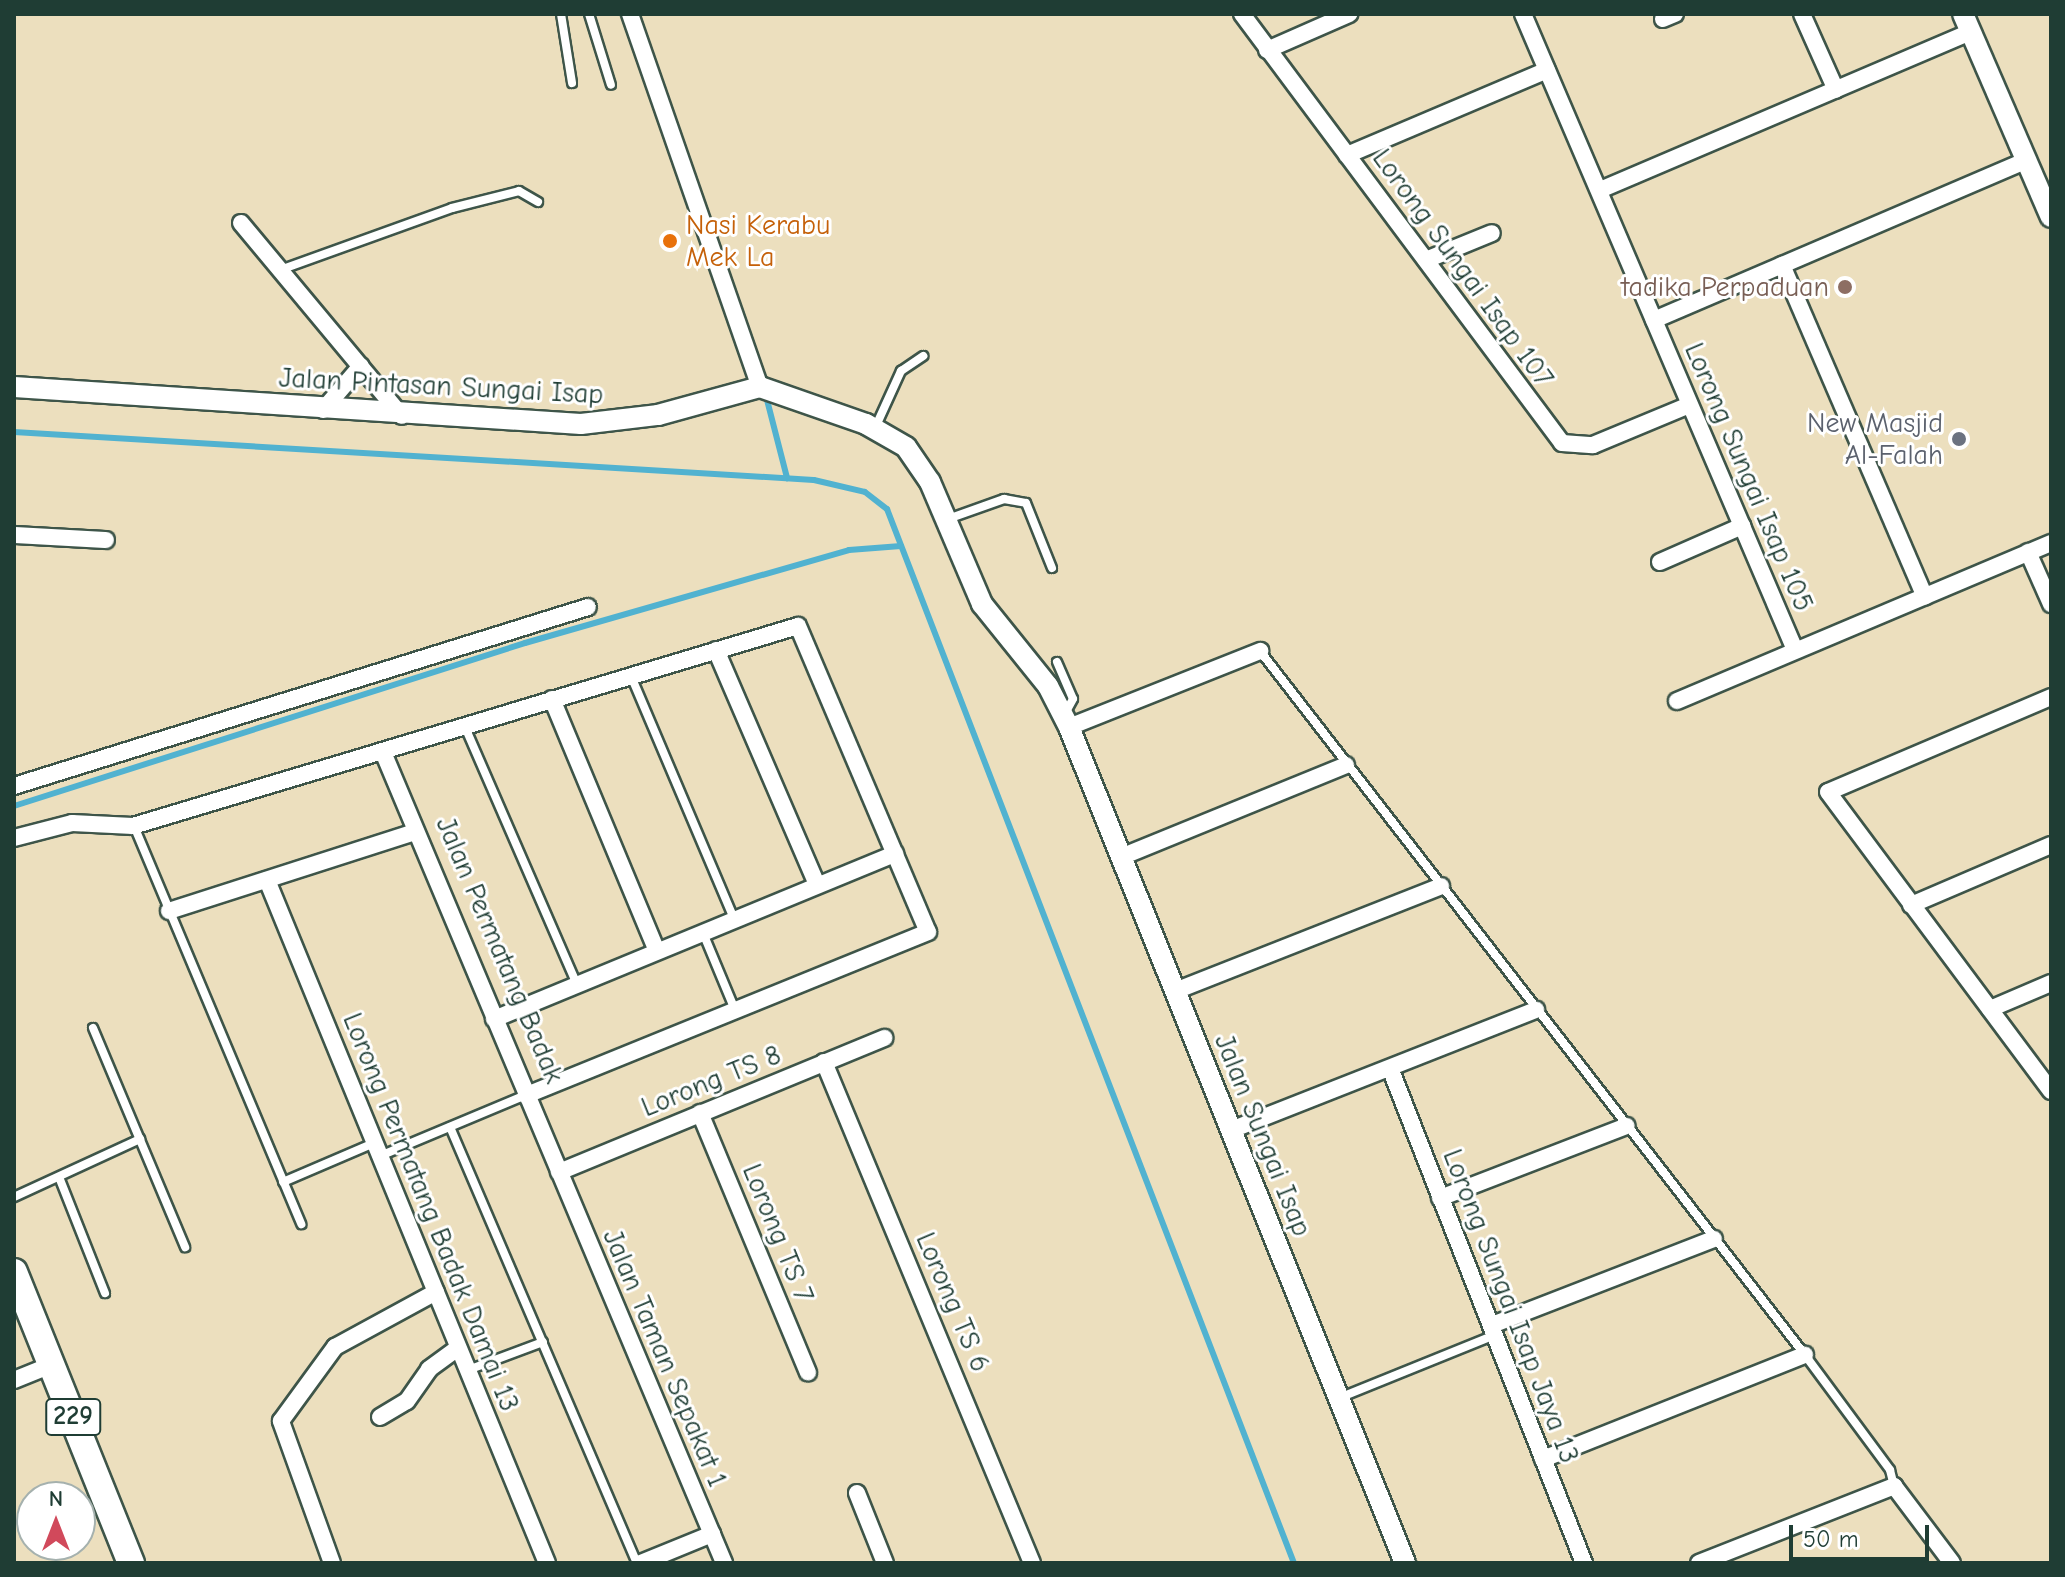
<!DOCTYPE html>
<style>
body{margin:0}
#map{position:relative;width:2065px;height:1577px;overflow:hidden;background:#ecdfbe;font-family:"Comic Neue",sans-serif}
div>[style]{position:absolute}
.stream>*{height:6px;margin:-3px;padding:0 3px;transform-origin:3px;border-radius:3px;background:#51b2d0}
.roads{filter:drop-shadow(2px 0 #3e5549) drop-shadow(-2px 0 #3e5549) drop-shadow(0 2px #3e5549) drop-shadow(0 -2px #3e5549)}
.service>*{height:8px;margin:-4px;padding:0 4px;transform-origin:4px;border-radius:4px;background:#fff}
.minor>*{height:16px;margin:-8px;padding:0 8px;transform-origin:8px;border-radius:8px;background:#fff}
.tertiary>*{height:20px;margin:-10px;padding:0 10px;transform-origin:10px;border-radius:10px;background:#fff}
.primary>*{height:26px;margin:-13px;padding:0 13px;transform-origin:13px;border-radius:13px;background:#fff}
.dots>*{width:22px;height:22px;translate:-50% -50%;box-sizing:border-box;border:4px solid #fff;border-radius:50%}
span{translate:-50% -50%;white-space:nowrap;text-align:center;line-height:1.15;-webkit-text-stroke:6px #fff;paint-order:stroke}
.shield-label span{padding:2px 6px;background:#fff;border:2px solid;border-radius:6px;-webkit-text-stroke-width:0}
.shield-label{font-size:26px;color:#1f3d34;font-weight:700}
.food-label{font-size:28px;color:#c56008}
.left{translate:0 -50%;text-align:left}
.street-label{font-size:28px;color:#1f3d34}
.education-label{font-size:28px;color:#785e54}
.right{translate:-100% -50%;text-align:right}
.worship-label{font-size:28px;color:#5b616d}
.frame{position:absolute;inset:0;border:16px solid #1f3d34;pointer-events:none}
.north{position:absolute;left:16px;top:1481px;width:80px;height:80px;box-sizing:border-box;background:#fff;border:2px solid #a5b1ae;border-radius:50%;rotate:0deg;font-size:22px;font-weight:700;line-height:32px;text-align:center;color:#1f3d34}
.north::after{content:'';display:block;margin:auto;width:28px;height:36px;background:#d1495b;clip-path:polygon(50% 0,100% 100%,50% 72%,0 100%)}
.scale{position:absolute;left:1789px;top:1525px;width:140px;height:36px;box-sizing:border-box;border:4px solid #1f3d34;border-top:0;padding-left:10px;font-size:24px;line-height:28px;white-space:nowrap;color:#1f3d34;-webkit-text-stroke:6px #fff;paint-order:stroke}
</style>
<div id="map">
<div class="stream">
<div style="left:766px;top:396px;width:85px;rotate:75.6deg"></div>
<div style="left:14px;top:432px;width:801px;rotate:3.43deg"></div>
<div style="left:814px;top:480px;width:52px;rotate:13.2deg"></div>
<div style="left:865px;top:492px;width:28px;rotate:38deg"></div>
<div style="left:887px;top:509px;width:1130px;rotate:68.89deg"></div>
<div style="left:14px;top:806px;width:536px;rotate:-17.69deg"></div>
<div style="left:525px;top:643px;width:337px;rotate:-16deg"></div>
<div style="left:849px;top:550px;width:52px;rotate:-4.4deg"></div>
</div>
<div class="roads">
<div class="service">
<div style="left:561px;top:14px;width:70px;rotate:80.9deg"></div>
<div style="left:589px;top:14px;width:74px;rotate:72.8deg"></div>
<div style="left:280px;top:270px;width:183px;rotate:-19.8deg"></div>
<div style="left:452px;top:208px;width:69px;rotate:-14.2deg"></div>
<div style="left:519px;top:191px;width:22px;rotate:30deg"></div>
<div style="left:875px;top:428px;width:63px;rotate:-65.5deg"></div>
<div style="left:901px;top:371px;width:27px;rotate:-34deg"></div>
<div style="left:945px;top:520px;width:63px;rotate:-19.6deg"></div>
<div style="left:1004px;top:499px;width:22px;rotate:10deg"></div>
<div style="left:1026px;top:503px;width:70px;rotate:68.2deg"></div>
<div style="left:1260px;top:651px;width:890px;rotate:52.25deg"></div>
<div style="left:1805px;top:1355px;width:143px;rotate:53.5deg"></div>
<div style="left:1890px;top:1470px;width:16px;rotate:76deg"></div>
<div style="left:1057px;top:662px;width:40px;rotate:66.6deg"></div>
<div style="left:1073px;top:699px;width:18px;rotate:119deg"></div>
<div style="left:631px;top:676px;width:264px;rotate:67deg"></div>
<div style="left:465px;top:727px;width:280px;rotate:66.5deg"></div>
<div style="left:134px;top:826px;width:432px;rotate:67.2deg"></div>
<div style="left:703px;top:933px;width:83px;rotate:67.4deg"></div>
<div style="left:93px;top:1028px;width:238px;rotate:67.2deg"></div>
<div style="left:450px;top:1127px;width:474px;rotate:66.8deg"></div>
<div style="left:380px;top:1156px;width:158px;rotate:-22.7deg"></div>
<div style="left:59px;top:1177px;width:125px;rotate:68.4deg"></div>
<div style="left:283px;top:1182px;width:99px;rotate:-23.2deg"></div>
<div style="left:14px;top:1197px;width:139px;rotate:-24.7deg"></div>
<div style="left:468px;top:1370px;width:80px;rotate:-20.5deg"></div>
<div style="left:1339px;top:1398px;width:168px;rotate:-22deg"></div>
</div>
<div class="minor">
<div style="left:630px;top:14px;width:395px;rotate:70.8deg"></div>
<div style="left:1242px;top:14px;width:535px;rotate:53.28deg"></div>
<div style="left:1562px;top:443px;width:31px;rotate:4deg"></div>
<div style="left:1593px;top:445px;width:104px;rotate:-22.6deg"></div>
<div style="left:1523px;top:14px;width:692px;rotate:66.84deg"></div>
<div style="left:1802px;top:14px;width:83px;rotate:65.9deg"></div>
<div style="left:1663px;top:19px;width:13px;rotate:-23deg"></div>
<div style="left:1267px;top:50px;width:90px;rotate:-23.7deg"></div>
<div style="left:1347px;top:155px;width:217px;rotate:-23deg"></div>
<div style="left:1600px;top:190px;width:403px;rotate:-23.1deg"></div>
<div style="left:241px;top:223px;width:251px;rotate:50.2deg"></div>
<div style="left:1426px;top:260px;width:71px;rotate:-22.2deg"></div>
<div style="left:1782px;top:265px;width:361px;rotate:66.7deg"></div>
<div style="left:1654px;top:320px;width:406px;rotate:-23.2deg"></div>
<div style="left:323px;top:410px;width:58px;rotate:-49.2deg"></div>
<div style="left:14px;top:535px;width:92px;rotate:3.1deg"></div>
<div style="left:2028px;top:552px;width:57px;rotate:66.1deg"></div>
<div style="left:1660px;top:562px;width:90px;rotate:-23.7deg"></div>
<div style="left:716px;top:650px;width:256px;rotate:66.7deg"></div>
<div style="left:2051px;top:697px;width:242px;rotate:156.9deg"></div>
<div style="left:1828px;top:792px;width:373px;rotate:53.3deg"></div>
<div style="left:552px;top:699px;width:273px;rotate:67.4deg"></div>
<div style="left:1677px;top:701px;width:406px;rotate:-22.9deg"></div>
<div style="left:1069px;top:727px;width:206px;rotate:-21.7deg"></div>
<div style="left:383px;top:752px;width:880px;rotate:67.19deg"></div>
<div style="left:14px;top:786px;width:601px;rotate:-17.32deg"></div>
<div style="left:14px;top:838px;width:60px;rotate:-14.5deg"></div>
<div style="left:72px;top:823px;width:61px;rotate:2.8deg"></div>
<div style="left:133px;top:826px;width:694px;rotate:-16.74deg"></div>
<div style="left:798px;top:626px;width:332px;rotate:67deg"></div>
<div style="left:928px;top:932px;width:434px;rotate:157.9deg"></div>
<div style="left:1121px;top:857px;width:243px;rotate:-22.2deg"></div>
<div style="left:267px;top:880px;width:738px;rotate:67.71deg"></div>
<div style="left:1911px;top:905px;width:152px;rotate:-23.2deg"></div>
<div style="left:169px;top:911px;width:258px;rotate:-17.8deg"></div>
<div style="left:1175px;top:991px;width:286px;rotate:-21.5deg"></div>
<div style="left:1990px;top:1009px;width:66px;rotate:-23.1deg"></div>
<div style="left:494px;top:1019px;width:434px;rotate:-22.4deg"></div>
<div style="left:824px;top:1062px;width:542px;rotate:67.45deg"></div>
<div style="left:1390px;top:1068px;width:532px;rotate:68.6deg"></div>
<div style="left:700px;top:1113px;width:281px;rotate:67.4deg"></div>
<div style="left:1231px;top:1130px;width:328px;rotate:-21.5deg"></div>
<div style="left:559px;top:1172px;width:352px;rotate:-22.4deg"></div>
<div style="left:1440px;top:1198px;width:200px;rotate:-21.1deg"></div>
<div style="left:1492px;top:1325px;width:238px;rotate:-21.2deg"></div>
<div style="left:14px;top:1380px;width:40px;rotate:-22deg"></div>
<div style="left:380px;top:1417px;width:31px;rotate:-31deg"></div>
<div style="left:407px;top:1401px;width:39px;rotate:-55deg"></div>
<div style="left:429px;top:1369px;width:36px;rotate:-36deg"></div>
<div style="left:1543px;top:1459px;width:282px;rotate:-21.7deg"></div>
<div style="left:857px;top:1493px;width:75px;rotate:68.2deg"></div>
<div style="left:332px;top:1563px;width:151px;rotate:-109.8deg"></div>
<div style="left:281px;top:1421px;width:92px;rotate:-53.9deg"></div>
<div style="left:335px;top:1347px;width:115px;rotate:-28.6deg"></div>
<div style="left:641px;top:1563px;width:77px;rotate:-22.2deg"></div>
<div style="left:1699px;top:1563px;width:210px;rotate:-21.5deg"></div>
<div style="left:1894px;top:1486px;width:96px;rotate:53deg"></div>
</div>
<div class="tertiary">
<div style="left:1963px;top:14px;width:221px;rotate:66.6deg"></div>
<div style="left:14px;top:387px;width:568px;rotate:3.73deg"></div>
<div style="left:581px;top:424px;width:78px;rotate:-6.7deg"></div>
<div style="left:658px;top:415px;width:106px;rotate:-15.4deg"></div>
<div style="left:760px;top:387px;width:112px;rotate:19.2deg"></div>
<div style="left:866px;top:424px;width:46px;rotate:29.9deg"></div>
<div style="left:906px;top:447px;width:42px;rotate:55.6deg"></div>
<div style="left:930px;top:482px;width:133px;rotate:66.9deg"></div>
<div style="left:982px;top:604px;width:105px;rotate:51.2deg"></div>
<div style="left:1048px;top:686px;width:46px;rotate:62.9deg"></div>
<div style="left:1069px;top:727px;width:901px;rotate:68.1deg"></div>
</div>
<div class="primary">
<div style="left:14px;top:1272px;width:314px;rotate:68.1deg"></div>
</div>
</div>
<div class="dots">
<div style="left:670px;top:241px;background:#e8710a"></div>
<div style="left:1845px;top:287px;background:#8d6e63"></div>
<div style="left:1959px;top:439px;background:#6b7280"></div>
</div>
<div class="shield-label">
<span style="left:73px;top:1417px">229</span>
</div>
<div class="food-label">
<span class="left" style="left:686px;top:241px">Nasi Kerabu<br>Mek La</span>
</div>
<div class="street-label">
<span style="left:1463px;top:268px;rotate:54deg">Lorong Sungai Isap 107</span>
<span style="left:441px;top:386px;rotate:3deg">Jalan Pintasan Sungai Isap</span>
<span style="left:1749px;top:477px;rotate:67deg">Lorong Sungai Isap 105</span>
<span style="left:500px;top:950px;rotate:67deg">Jalan Permatang Badak</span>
<span style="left:711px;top:1081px;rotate:-22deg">Lorong TS 8</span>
<span style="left:1263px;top:1135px;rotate:68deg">Jalan Sungai Isap</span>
<span style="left:431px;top:1212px;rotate:68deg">Lorong Permatang Badak Damai 13</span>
<span style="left:778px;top:1233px;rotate:68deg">Lorong TS 7</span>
<span style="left:953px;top:1302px;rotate:67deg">Lorong TS 6</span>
<span style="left:1511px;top:1306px;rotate:69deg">Lorong Sungai Isap Jaya 13</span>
<span style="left:665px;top:1358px;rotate:67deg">Jalan Taman Sepakat 1</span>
</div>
<div class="education-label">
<span class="right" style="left:1829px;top:287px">tadika Perpaduan</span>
</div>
<div class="worship-label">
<span class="right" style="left:1943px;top:439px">New Masjid<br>Al-Falah</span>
</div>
<div class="frame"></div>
<div class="north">N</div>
<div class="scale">50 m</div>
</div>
